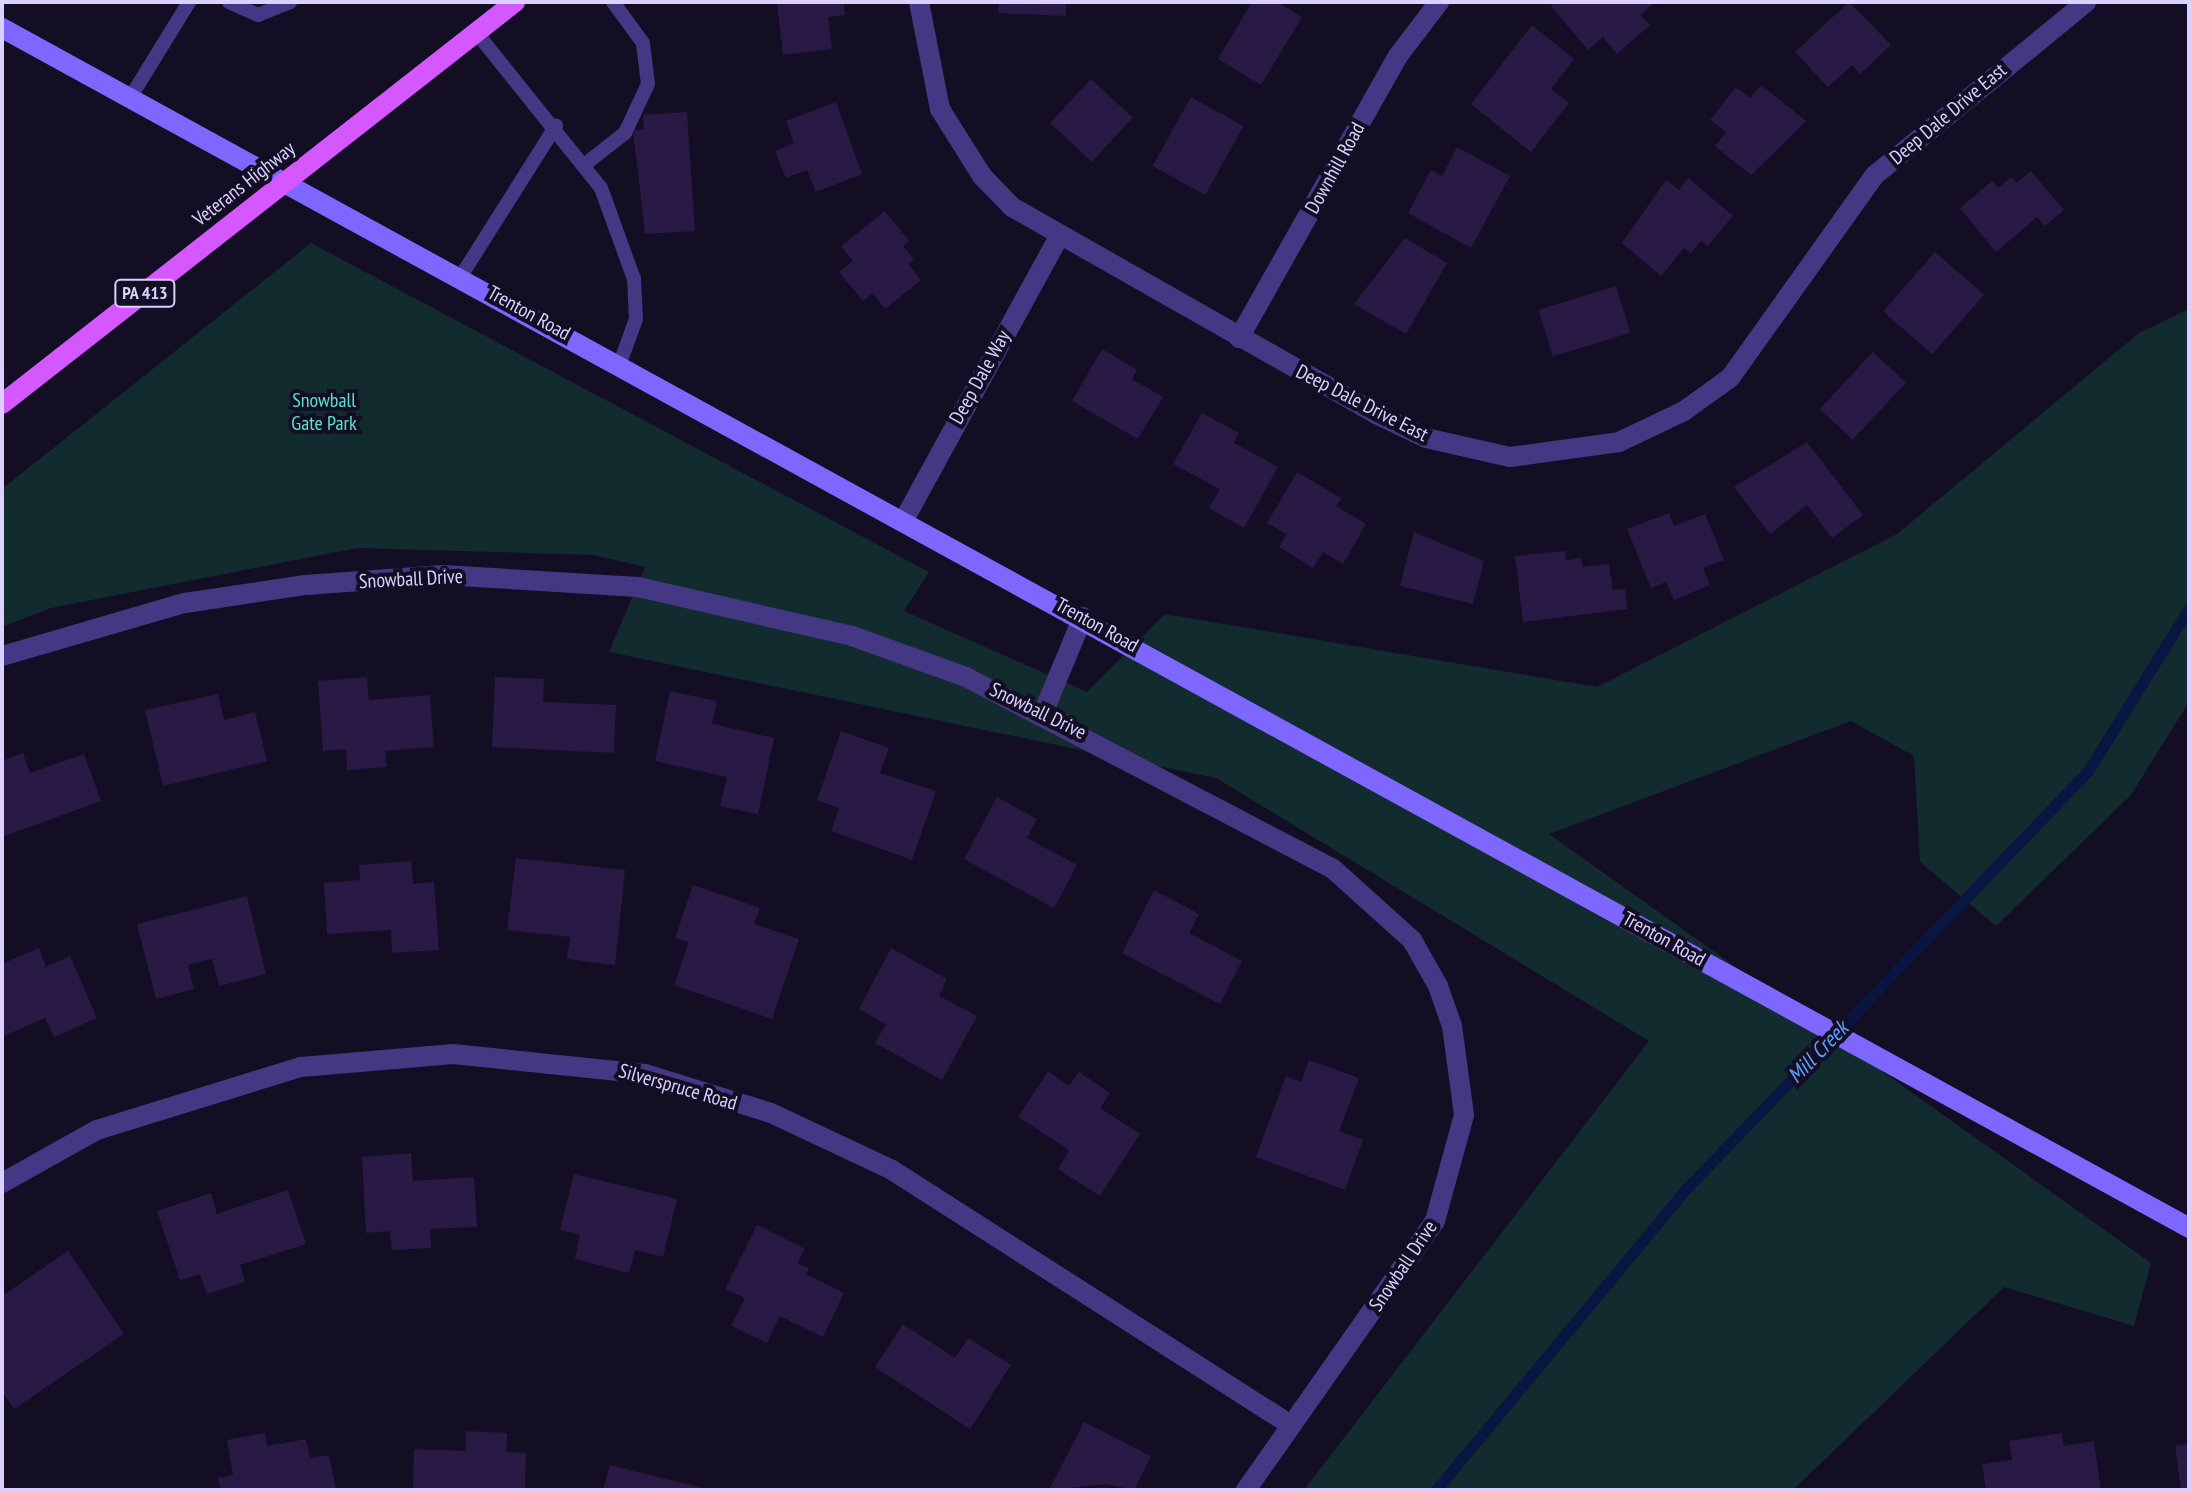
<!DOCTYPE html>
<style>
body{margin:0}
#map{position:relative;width:2191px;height:1492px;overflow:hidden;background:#140e24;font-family:"PT Sans Narrow",sans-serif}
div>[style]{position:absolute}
.green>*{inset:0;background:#112b2e}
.stream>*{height:11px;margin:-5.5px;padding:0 5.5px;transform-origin:5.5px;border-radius:5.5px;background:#091642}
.building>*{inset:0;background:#281945;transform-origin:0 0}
.lane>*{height:14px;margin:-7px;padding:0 7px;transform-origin:7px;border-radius:7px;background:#443884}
.street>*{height:20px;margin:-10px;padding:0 10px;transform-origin:10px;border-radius:10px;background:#443884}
.secondary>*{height:20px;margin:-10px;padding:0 10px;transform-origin:10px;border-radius:10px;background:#7e67ff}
.primary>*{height:20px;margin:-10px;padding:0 10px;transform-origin:10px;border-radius:10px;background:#d557ff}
span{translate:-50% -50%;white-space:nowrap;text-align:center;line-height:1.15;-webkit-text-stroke:8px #140e24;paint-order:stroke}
.shield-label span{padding:2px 6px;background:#140e24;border:2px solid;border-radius:6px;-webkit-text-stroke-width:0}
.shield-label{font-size:18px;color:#dbd0ff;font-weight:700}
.street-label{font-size:20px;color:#dbd0ff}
.park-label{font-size:20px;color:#5ae2d0}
.water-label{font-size:22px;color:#5ea1ff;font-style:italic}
.frame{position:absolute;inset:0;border:4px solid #dbd0ff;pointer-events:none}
</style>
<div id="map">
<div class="green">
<div style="clip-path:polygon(311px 243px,929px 572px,904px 611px,1087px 692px,1165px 614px,1597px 687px,1897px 534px,2139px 333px,2189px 309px,2189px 702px,2131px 795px,1996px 926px,1920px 862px,1914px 756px,1851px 721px,1549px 834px,2151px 1263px,2134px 1326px,2004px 1287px,1793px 1490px,1304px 1490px,1649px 1041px,1216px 778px,609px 652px,645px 567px,593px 555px,357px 548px,51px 608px,2px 627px,2px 489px)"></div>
</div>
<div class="stream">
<div style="left:1436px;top:1490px;width:394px;rotate:-50.3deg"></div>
<div style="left:1688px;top:1187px;width:577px;rotate:-46.12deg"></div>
<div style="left:2088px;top:771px;width:192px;rotate:-58.2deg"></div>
</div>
<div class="building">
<div style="clip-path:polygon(777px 2px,843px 2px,845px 15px,828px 17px,832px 49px,783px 55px)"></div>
<div style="clip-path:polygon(999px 2px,1066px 2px,1066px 16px,998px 13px)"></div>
<div style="clip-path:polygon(1252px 2px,1277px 2px,1302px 17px,1261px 85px,1218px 59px)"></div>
<div style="clip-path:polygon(1556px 2px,1651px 2px,1653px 4px,1640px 15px,1650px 25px,1617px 54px,1603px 37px,1588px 50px,1551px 6px)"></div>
<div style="clip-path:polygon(1849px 2px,1891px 45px,1860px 74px,1852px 65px,1828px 87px,1795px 52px)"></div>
<div style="clip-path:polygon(1532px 25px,1574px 59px,1551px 89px,1569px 103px,1531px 152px,1471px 104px)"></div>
<div style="left:1091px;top:79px;width:57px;height:60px;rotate:43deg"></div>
<div style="clip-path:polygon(1761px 85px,1806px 121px,1751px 175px,1715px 146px,1726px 132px,1710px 120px,1736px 87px,1750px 98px)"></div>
<div style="left:1191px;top:97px;width:60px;height:79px;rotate:29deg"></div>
<div style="clip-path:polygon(836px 102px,862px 174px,816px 192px,807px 170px,786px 178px,775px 151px,794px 143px,786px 121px)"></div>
<div style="clip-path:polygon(687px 112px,695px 231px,645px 234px,633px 130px,644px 130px,643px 115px)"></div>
<div style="clip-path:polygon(1457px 147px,1510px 176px,1471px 248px,1408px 213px,1431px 170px,1442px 176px)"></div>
<div style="clip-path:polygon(2031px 171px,2064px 210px,2045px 226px,2037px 217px,1996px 252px,1960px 208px,1992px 181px,1998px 188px,2011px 177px,2017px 183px)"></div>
<div style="clip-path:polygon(1688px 178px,1733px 216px,1708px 246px,1701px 241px,1691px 253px,1684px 248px,1661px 276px,1622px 243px,1666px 180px,1679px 190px)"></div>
<div style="clip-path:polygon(885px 211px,909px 241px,903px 246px,914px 259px,908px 264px,921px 280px,885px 309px,873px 293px,863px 301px,839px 272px,853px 261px,841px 246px)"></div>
<div style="clip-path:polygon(1405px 238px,1447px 263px,1406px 334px,1354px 304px)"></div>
<div style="left:1935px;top:252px;width:65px;height:79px;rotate:41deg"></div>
<div style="left:1616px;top:286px;width:49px;height:81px;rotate:73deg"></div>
<div style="clip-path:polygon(1102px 349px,1137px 370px,1132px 379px,1163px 397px,1138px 439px,1072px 401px)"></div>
<div style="left:1873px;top:352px;width:45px;height:78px;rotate:43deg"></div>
<div style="clip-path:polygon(1202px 413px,1239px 433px,1234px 443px,1278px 467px,1244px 528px,1209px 508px,1220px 489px,1173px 464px)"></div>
<div style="clip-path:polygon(1807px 442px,1863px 515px,1832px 538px,1807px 505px,1770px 534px,1734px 487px)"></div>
<div style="clip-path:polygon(1297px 472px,1341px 498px,1336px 506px,1366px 524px,1343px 564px,1323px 552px,1313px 568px,1279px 547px,1287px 534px,1267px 523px)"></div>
<div style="clip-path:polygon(1669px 513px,1674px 526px,1705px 514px,1724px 560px,1703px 568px,1710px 585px,1674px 600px,1666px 582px,1651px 588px,1627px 529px)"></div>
<div style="clip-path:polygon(1414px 532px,1484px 561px,1473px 604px,1400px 586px)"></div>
<div style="clip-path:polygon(1565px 551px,1566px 560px,1581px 558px,1583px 567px,1609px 564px,1613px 590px,1625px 589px,1627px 609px,1523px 622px,1515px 556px)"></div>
<div style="clip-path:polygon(367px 677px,369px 700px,430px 695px,434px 747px,385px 751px,387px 767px,347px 770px,346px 749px,323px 751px,318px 681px)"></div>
<div style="clip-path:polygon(495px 677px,544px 679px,543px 702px,616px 705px,614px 753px,492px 747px)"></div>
<div style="clip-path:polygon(670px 691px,717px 701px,712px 724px,774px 738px,758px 814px,720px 806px,727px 777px,655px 761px)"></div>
<div style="clip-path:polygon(218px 694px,224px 720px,255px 712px,267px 761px,163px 786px,145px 710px)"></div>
<div style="clip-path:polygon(841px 731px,889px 748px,880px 773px,936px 791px,912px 860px,831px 831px,839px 808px,817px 800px)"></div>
<div style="clip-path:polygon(23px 753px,30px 773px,84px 754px,101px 801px,2px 837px,2px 761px)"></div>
<div style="clip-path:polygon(997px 797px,1037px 819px,1027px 838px,1077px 865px,1054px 908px,964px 859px)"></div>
<div style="clip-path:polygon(516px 858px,625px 870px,615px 965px,567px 959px,570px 937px,507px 930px)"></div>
<div style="clip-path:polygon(411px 861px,413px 884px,434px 882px,439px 950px,392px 953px,391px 930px,327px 934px,324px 883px,360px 880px,359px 865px)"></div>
<div style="clip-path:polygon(693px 885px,760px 908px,754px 924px,799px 939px,772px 1019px,674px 985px,689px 942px,675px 938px)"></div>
<div style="clip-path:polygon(1154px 890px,1199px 914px,1189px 933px,1242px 961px,1220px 1004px,1122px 953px)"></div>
<div style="clip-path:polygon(247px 896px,266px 974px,219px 986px,212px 959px,188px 965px,194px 989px,156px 999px,137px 924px)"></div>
<div style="clip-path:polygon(39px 948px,46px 967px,70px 956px,97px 1018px,54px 1037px,45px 1018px,2px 1037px,2px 964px)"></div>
<div style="clip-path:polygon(891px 948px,947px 979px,939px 996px,977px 1016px,942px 1080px,875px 1043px,886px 1024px,859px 1009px)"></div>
<div style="clip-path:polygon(1309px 1060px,1359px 1078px,1339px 1131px,1363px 1140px,1345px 1190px,1256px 1157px,1286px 1076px,1301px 1082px)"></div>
<div style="clip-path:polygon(1048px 1071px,1069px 1086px,1079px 1072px,1110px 1093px,1100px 1108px,1140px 1134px,1100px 1196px,1058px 1169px,1069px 1150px,1018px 1117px)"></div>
<div style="clip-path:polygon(411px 1153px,413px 1181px,474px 1177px,477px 1227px,430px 1229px,431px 1248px,392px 1250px,390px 1231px,366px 1233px,362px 1157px)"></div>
<div style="clip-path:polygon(574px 1174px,677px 1199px,663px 1257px,635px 1250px,629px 1273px,575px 1259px,580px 1235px,560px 1230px)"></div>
<div style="clip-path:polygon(288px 1190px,306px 1244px,240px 1265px,245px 1282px,207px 1294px,200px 1274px,180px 1280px,157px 1211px,211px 1193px,217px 1214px)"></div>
<div style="clip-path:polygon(757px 1225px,805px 1249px,797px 1263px,809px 1268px,806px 1274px,844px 1293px,823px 1337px,780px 1316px,767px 1343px,731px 1326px,745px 1298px,725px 1289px)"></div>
<div style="clip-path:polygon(68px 1251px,124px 1334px,14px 1409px,2px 1391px,2px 1296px)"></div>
<div style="clip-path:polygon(903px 1324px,955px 1358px,968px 1338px,1011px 1365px,970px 1429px,875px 1367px)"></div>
<div style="clip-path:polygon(1084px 1422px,1151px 1456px,1134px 1490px,1106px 1484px,1049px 1490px)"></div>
<div style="clip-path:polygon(466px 1431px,507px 1433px,506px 1452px,526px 1453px,525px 1490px,413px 1490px,414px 1449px,465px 1451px)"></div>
<div style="clip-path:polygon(265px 1433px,267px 1446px,306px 1439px,310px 1458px,329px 1455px,336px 1490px,221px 1490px,218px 1478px,233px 1475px,227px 1440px)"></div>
<div style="clip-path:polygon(2062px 1433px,2064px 1446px,2094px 1441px,2101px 1490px,1986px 1490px,1982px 1464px,2012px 1460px,2009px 1441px)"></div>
<div style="clip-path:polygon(2189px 1444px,2189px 1490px,2181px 1490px,2175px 1446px)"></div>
<div style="clip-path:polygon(610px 1465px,707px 1489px,707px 1490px,603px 1490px)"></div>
</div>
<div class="lane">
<div style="left:229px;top:2px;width:32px;rotate:24deg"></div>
<div style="left:258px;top:15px;width:35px;rotate:-22deg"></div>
<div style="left:476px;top:32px;width:200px;rotate:51.3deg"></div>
<div style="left:601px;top:188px;width:97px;rotate:70.1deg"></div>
<div style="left:634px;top:279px;width:40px;rotate:87.1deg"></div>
<div style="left:636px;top:319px;width:47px;rotate:110deg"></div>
<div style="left:130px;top:98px;width:113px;rotate:-58.4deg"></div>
<div style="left:584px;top:165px;width:52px;rotate:-38deg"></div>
<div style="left:625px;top:133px;width:54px;rotate:-64.9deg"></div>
<div style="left:648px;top:84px;width:41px;rotate:-97deg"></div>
<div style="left:643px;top:43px;width:51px;rotate:-126.2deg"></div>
<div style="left:461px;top:276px;width:178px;rotate:-57.7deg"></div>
</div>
<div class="street">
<div style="left:919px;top:2px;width:109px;rotate:78.9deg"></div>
<div style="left:940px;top:109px;width:79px;rotate:57.9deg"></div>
<div style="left:982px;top:176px;width:43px;rotate:45.9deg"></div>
<div style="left:1012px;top:207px;width:419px;rotate:29.6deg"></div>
<div style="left:1376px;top:414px;width:55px;rotate:25.6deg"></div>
<div style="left:1426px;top:438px;width:86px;rotate:12.7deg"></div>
<div style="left:1510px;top:457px;width:110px;rotate:-7.8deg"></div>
<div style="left:1619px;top:442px;width:72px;rotate:-25.5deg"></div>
<div style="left:1684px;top:411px;width:57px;rotate:-35.7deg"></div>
<div style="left:1730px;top:378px;width:249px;rotate:-54.5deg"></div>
<div style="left:1875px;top:175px;width:273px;rotate:-39.3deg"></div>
<div style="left:1239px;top:338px;width:324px;rotate:-60.6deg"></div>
<div style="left:1398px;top:56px;width:68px;rotate:-52.8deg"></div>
<div style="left:905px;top:518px;width:319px;rotate:-61.3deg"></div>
<div style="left:2px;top:656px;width:191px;rotate:-16.2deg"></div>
<div style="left:185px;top:603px;width:122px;rotate:-8.5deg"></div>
<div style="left:306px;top:585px;width:137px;rotate:-4.2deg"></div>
<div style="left:443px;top:575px;width:195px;rotate:3.5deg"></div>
<div style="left:638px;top:587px;width:220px;rotate:12.9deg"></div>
<div style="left:852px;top:636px;width:121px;rotate:19.8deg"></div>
<div style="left:966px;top:677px;width:413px;rotate:27.6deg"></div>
<div style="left:1332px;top:868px;width:108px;rotate:42deg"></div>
<div style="left:1412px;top:940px;width:53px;rotate:60.5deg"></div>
<div style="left:1438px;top:986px;width:42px;rotate:70.7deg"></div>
<div style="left:1452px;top:1026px;width:90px;rotate:82.3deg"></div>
<div style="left:1464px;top:1115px;width:110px;rotate:105.3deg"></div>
<div style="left:1435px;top:1221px;width:329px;rotate:125.1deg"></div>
<div style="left:1043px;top:713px;width:104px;rotate:-67.4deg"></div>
<div style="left:2px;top:1183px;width:109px;rotate:-29.2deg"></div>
<div style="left:97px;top:1130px;width:214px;rotate:-17.2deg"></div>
<div style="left:301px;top:1067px;width:153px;rotate:-4.9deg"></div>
<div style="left:453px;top:1054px;width:193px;rotate:5.9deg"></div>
<div style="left:645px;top:1074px;width:132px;rotate:17.2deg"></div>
<div style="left:771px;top:1113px;width:134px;rotate:25.2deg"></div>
<div style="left:892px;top:1170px;width:474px;rotate:32.6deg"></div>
</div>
<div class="secondary">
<div style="left:2px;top:28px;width:2495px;rotate:28.75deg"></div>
</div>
<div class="primary">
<div style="left:2px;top:404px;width:652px;rotate:-38.08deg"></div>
</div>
<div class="shield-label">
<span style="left:145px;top:293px">PA 413</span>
</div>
<div class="street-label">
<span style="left:1948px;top:114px;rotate:-40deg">Deep Dale Drive East</span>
<span style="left:1335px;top:168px;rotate:-61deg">Downhill Road</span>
<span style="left:244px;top:184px;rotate:-38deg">Veterans Highway</span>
<span style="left:529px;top:313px;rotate:29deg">Trenton Road</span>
<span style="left:980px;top:377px;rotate:-61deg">Deep Dale Way</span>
<span style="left:1362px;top:403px;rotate:27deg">Deep Dale Drive East</span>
<span style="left:411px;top:579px;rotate:-3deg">Snowball Drive</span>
<span style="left:1097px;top:625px;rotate:29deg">Trenton Road</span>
<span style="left:1038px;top:711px;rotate:26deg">Snowball Drive</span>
<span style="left:1664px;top:939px;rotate:29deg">Trenton Road</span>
<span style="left:678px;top:1087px;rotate:16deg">Silverspruce Road</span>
<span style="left:1403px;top:1266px;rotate:-56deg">Snowball Drive</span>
</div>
<div class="park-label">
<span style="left:324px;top:412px">Snowball<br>Gate Park</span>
</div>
<div class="water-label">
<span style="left:1818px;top:1052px;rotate:-46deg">Mill Creek</span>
</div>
<div class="frame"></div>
</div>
